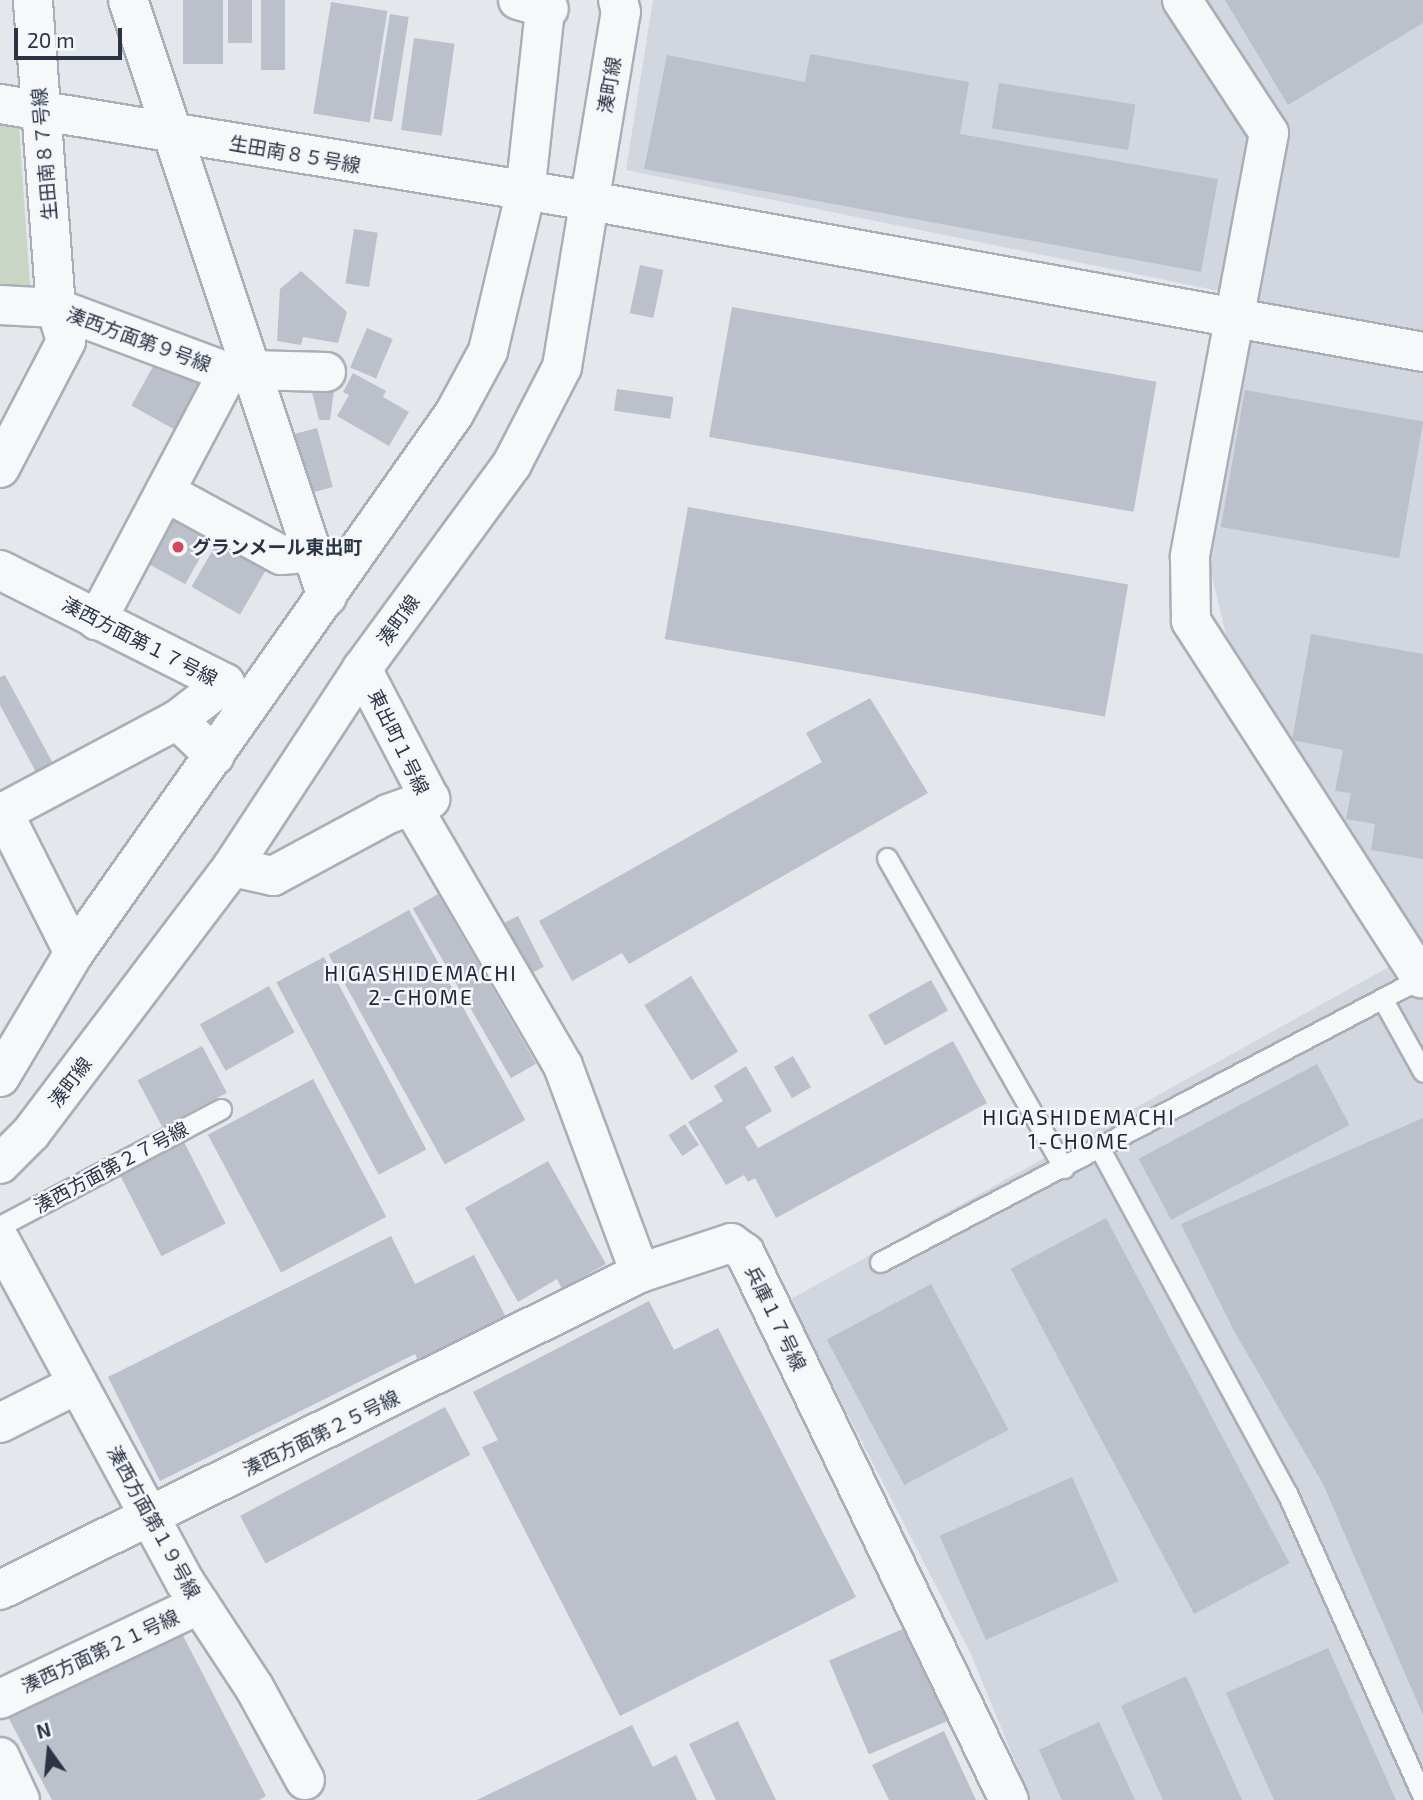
<!DOCTYPE html>
<meta charset="utf-8">
<style>
body{margin:0}
#map{position:relative;width:1423px;height:1800px;overflow:hidden;background:#e4e7ec;font-family:"Exo 2","Noto Sans JP",sans-serif}
div>[style]{position:absolute}
.built>*{inset:0;background:#d2d6de}
.green>*{inset:0;background:#c9d6c5}
.building>*{inset:0;background:#bbc0ca;transform-origin:0 0}
.roads{filter:drop-shadow(2px 0 #a9aeb7) drop-shadow(-2px 0 #a9aeb7) drop-shadow(0 2px #a9aeb7) drop-shadow(0 -2px #a9aeb7)}
.service>*{height:19px;margin:-9.5px;padding:0 9.5px;transform-origin:9.5px;border-radius:9.5px;background:#f7f8fa}
.minor>*{height:38px;margin:-19px;padding:0 19px;transform-origin:19px;border-radius:19px;background:#f7f8fa}
.tertiary>*{height:38px;margin:-19px;padding:0 19px;transform-origin:19px;border-radius:19px;background:#f7f8fa}
.dots>*{width:19px;height:19px;translate:-50% -50%;box-sizing:border-box;border:4px solid #f4f6f9;border-radius:50%}
span{translate:-50% -50%;white-space:nowrap;text-align:center;line-height:1.15;-webkit-text-stroke:5px #f4f6f9;paint-order:stroke}
.street-label{font-size:19px;color:#2b3445}
.poi-label{font-size:19px;color:#2b3445;font-weight:700}
.left{translate:0 -50%;text-align:left}
.neighbourhood-label{font-size:21px;color:#1d2536;letter-spacing:2px}
.north{position:absolute;left:14px;top:1716px;width:70px;height:70px;-webkit-text-stroke:5px #f4f6f9;paint-order:stroke;rotate:345deg;font-size:19px;font-weight:700;line-height:28px;text-align:center;color:#2b3445}
.north::after{content:'';display:block;margin:auto;width:24px;height:32px;background:#2b3445;clip-path:polygon(50% 0,100% 100%,50% 72%,0 100%)}
.scale{position:absolute;left:14px;top:28px;width:108px;height:32px;box-sizing:border-box;border:4px solid #2b3445;border-top:0;padding-left:9px;font-size:21px;line-height:24px;white-space:nowrap;color:#2b3445;-webkit-text-stroke:5px #f4f6f9;paint-order:stroke}
</style>
<div id="map">
<div class="built">
<div style="clip-path:polygon(653px 0,1423px 0,1423px 943px,1228px 643px,1205px 547px,1239px 295px,626px 170px)"></div>
<div style="clip-path:polygon(1423px 948px,1423px 1800px,1031px 1800px,970px 1652px,789px 1300px)"></div>
</div>
<div class="green">
<div style="clip-path:polygon(0 125px,19px 127px,31px 300px,0 297px)"></div>
</div>
<div class="building">
<div style="left:183px;top:0;width:40px;height:64px"></div>
<div style="left:228px;top:0;width:24px;height:43px"></div>
<div style="left:261px;top:0;width:24px;height:70px"></div>
<div style="clip-path:polygon(1225px 0,1423px 0,1423px 23px,1288px 105px)"></div>
<div style="left:331px;top:2px;width:57px;height:113px;rotate:9deg"></div>
<div style="left:390px;top:14px;width:19px;height:106px;rotate:9deg"></div>
<div style="left:414px;top:38px;width:41px;height:93px;rotate:8deg"></div>
<div style="clip-path:polygon(810px 54px,969px 82px,960px 134px,1218px 179px,1201px 272px,644px 169px,667px 55px,805px 82px)"></div>
<div style="left:999px;top:83px;width:138px;height:46px;rotate:9deg"></div>
<div style="left:354px;top:229px;width:24px;height:55px;rotate:9deg"></div>
<div style="left:640px;top:265px;width:24px;height:49px;rotate:12deg"></div>
<div style="clip-path:polygon(301px 271px,347px 312px,338px 343px,303px 337px,301px 345px,277px 341px,280px 289px)"></div>
<div style="left:732px;top:307px;width:431px;height:132px;rotate:10deg"></div>
<div style="left:367px;top:328px;width:28px;height:43px;rotate:23deg"></div>
<div style="left:160px;top:354px;width:60px;height:59px;rotate:29deg"></div>
<div style="clip-path:polygon(353px 373px,386px 391px,383px 397px,409px 412px,389px 446px,337px 416px,349px 395px,343px 392px)"></div>
<div style="clip-path:polygon(309px 380px,335px 384px,330px 420px,319px 420px)"></div>
<div style="left:617px;top:389px;width:57px;height:22px;rotate:8deg"></div>
<div style="left:1245px;top:390px;width:181px;height:139px;rotate:10deg"></div>
<div style="left:317px;top:428px;width:61px;height:28px;rotate:75deg"></div>
<div style="left:688px;top:507px;width:447px;height:134px;rotate:10deg"></div>
<div style="left:171px;top:509px;width:49px;height:59px;rotate:29deg"></div>
<div style="left:222px;top:534px;width:56px;height:61px;rotate:30deg"></div>
<div style="clip-path:polygon(1311px 634px,1423px 654px,1423px 859px,1371px 850px,1375px 824px,1346px 819px,1351px 793px,1335px 791px,1343px 750px,1292px 740px)"></div>
<div style="clip-path:polygon(5px 675px,55px 767px,38px 776px,0 705px,0 677px)"></div>
<div style="clip-path:polygon(870px 698px,928px 793px,629px 964px,622px 953px,572px 981px,539px 921px,822px 762px,806px 733px)"></div>
<div style="left:438px;top:894px;width:196px;height:29px;rotate:60deg"></div>
<div style="left:409px;top:910px;width:240px;height:92px;rotate:61deg"></div>
<div style="left:518px;top:916px;width:57px;height:24px;rotate:63deg"></div>
<div style="left:324px;top:957px;width:218px;height:54px;rotate:62deg"></div>
<div style="left:691px;top:976px;width:89px;height:55px;rotate:58deg"></div>
<div style="left:931px;top:980px;width:35px;height:72px;rotate:61deg"></div>
<div style="left:269px;top:986px;width:53px;height:79px;rotate:61deg"></div>
<div style="clip-path:polygon(953px 1041px,987px 1103px,776px 1218px,755px 1178px,748px 1182px,744px 1175px,726px 1185px,688px 1122px,723px 1101px,714px 1086px,746px 1066px,772px 1111px,745px 1127px,758px 1148px)"></div>
<div style="left:202px;top:1046px;width:53px;height:73px;rotate:62deg"></div>
<div style="left:793px;top:1056px;width:36px;height:22px;rotate:60deg"></div>
<div style="left:1317px;top:1064px;width:69px;height:202px;rotate:62deg"></div>
<div style="left:313px;top:1079px;width:156px;height:119px;rotate:62deg"></div>
<div style="clip-path:polygon(1423px 1118px,1423px 1715px,1323px 1484px,1234px 1331px,1181px 1224px)"></div>
<div style="left:685px;top:1124px;width:25px;height:20px;rotate:56deg"></div>
<div style="left:182px;top:1138px;width:96px;height:72px;rotate:63deg"></div>
<div style="clip-path:polygon(548px 1161px,606px 1264px,562px 1289px,557px 1279px,518px 1302px,465px 1208px)"></div>
<div style="left:1106px;top:1218px;width:391px;height:108px;rotate:62deg"></div>
<div style="clip-path:polygon(391px 1236px,415px 1284px,474px 1255px,508px 1321px,420px 1365px,415px 1354px,160px 1481px,108px 1377px)"></div>
<div style="left:931px;top:1284px;width:165px;height:118px;rotate:62deg"></div>
<div style="clip-path:polygon(649px 1301px,674px 1350px,718px 1328px,856px 1597px,620px 1716px,482px 1447px,498px 1440px,473px 1392px)"></div>
<div style="left:445px;top:1407px;width:54px;height:232px;rotate:62deg"></div>
<div style="left:1072px;top:1477px;width:114px;height:145px;rotate:66deg"></div>
<div style="left:910px;top:1626px;width:102px;height:88px;rotate:67deg"></div>
<div style="clip-path:polygon(179px 1628px,266px 1796px,259px 1800px,52px 1800px,8px 1717px)"></div>
<div style="clip-path:polygon(1328px 1648px,1396px 1800px,1274px 1800px,1226px 1693px)"></div>
<div style="clip-path:polygon(1186px 1676px,1242px 1800px,1163px 1800px,1121px 1706px)"></div>
<div style="clip-path:polygon(738px 1721px,776px 1800px,716px 1800px,689px 1744px)"></div>
<div style="clip-path:polygon(1099px 1722px,1135px 1800px,1062px 1800px,1039px 1750px)"></div>
<div style="clip-path:polygon(632px 1725px,653px 1767px,676px 1755px,697px 1800px,477px 1800px)"></div>
<div style="clip-path:polygon(944px 1731px,976px 1800px,889px 1800px,872px 1765px)"></div>
</div>
<div class="roads">
<div class="service">
<div style="left:887px;top:858px;width:357px;rotate:60.3deg"></div>
<div style="left:1383px;top:1000px;width:82px;rotate:60.9deg"></div>
<div style="left:1100px;top:1149px;width:392px;rotate:61.5deg"></div>
<div style="left:1287px;top:1493px;width:333px;rotate:65.9deg"></div>
<div style="left:0;top:1226px;width:250px;rotate:-27.9deg"></div>
<div style="left:880px;top:1262px;width:613px;rotate:-27.69deg"></div>
</div>
<div class="minor">
<div style="left:128px;top:0;width:629px;rotate:71.57deg"></div>
<div style="left:518px;top:0;width:32px;rotate:16deg"></div>
<div style="left:1182px;top:0;width:159px;rotate:56.8deg"></div>
<div style="left:1269px;top:133px;width:431px;rotate:100.6deg"></div>
<div style="left:1190px;top:557px;width:64px;rotate:89.1deg"></div>
<div style="left:1191px;top:621px;width:425px;rotate:57.2deg"></div>
<div style="left:0;top:305px;width:56px;rotate:3.1deg"></div>
<div style="left:56px;top:308px;width:177px;rotate:20.5deg"></div>
<div style="left:222px;top:370px;width:10px;rotate:79deg"></div>
<div style="left:224px;top:380px;width:272px;rotate:117.9deg"></div>
<div style="left:250px;top:370px;width:76px;rotate:1.5deg"></div>
<div style="left:0;top:468px;width:143px;rotate:-62.5deg"></div>
<div style="left:66px;top:341px;width:34px;rotate:-107deg"></div>
<div style="left:56px;top:308px;width:309px;rotate:-94.3deg"></div>
<div style="left:165px;top:492px;width:132px;rotate:28.5deg"></div>
<div style="left:281px;top:555px;width:30px;rotate:-4deg"></div>
<div style="left:0;top:570px;width:252px;rotate:26.7deg"></div>
<div style="left:225px;top:683px;width:61px;rotate:142.4deg"></div>
<div style="left:413px;top:808px;width:298px;rotate:59.8deg"></div>
<div style="left:563px;top:1066px;width:221px;rotate:69.6deg"></div>
<div style="left:3px;top:812px;width:158px;rotate:63.3deg"></div>
<div style="left:0;top:814px;width:200px;rotate:-28deg"></div>
<div style="left:177px;top:720px;width:52px;rotate:43.5deg"></div>
<div style="left:232px;top:867px;width:42px;rotate:12.4deg"></div>
<div style="left:273px;top:876px;width:131px;rotate:-28.3deg"></div>
<div style="left:388px;top:814px;width:45px;rotate:-19.7deg"></div>
<div style="left:430px;top:799px;width:147px;rotate:-117.6deg"></div>
<div style="left:0;top:1240px;width:389px;rotate:61.6deg"></div>
<div style="left:185px;top:1582px;width:126px;rotate:56.7deg"></div>
<div style="left:254px;top:1687px;width:106px;rotate:61.3deg"></div>
<div style="left:0;top:1423px;width:87px;rotate:-26.6deg"></div>
<div style="left:0;top:1590px;width:714px;rotate:-26.35deg"></div>
<div style="left:640px;top:1273px;width:96px;rotate:-18.2deg"></div>
<div style="left:731px;top:1243px;width:17px;rotate:36deg"></div>
<div style="left:745px;top:1253px;width:607px;rotate:64.24deg"></div>
<div style="left:0;top:1699px;width:221px;rotate:-25.4deg"></div>
<div style="left:0;top:1757px;width:47px;rotate:65.1deg"></div>
</div>
<div class="tertiary">
<div style="left:0;top:104px;width:598px;rotate:9.34deg"></div>
<div style="left:590px;top:201px;width:847px;rotate:10.27deg"></div>
<div style="left:0;top:1077px;width:144px;rotate:-59.2deg"></div>
<div style="left:74px;top:953px;width:659px;rotate:-54.82deg"></div>
<div style="left:454px;top:414px;width:72px;rotate:-61.6deg"></div>
<div style="left:488px;top:351px;width:161px;rotate:-76.7deg"></div>
<div style="left:525px;top:194px;width:195px;rotate:-83.8deg"></div>
<div style="left:0;top:1164px;width:44px;rotate:-45deg"></div>
<div style="left:31px;top:1133px;width:333px;rotate:-52.9deg"></div>
<div style="left:232px;top:867px;width:237px;rotate:-56.7deg"></div>
<div style="left:362px;top:669px;width:254px;rotate:-53.8deg"></div>
<div style="left:512px;top:464px;width:109px;rotate:-62.7deg"></div>
<div style="left:562px;top:367px;width:360px;rotate:-80.6deg"></div>
<div style="left:621px;top:12px;width:12px;rotate:-104deg"></div>
</div>
</div>
<div class="dots">
<div style="left:178px;top:547px;background:#d1495b"></div>
</div>
<div class="street-label">
<span style="left:609px;top:85px;rotate:-81deg">湊町線</span>
<span style="left:44px;top:154px;rotate:-95deg">生田南８７号線</span>
<span style="left:295px;top:154px;rotate:10deg">生田南８５号線</span>
<span style="left:139px;top:339px;rotate:20deg">湊西方面第９号線</span>
<span style="left:398px;top:620px;rotate:-54deg">湊町線</span>
<span style="left:140px;top:641px;rotate:27deg">湊西方面第１７号線</span>
<span style="left:399px;top:742px;rotate:64deg">東出町１号線</span>
<span style="left:70px;top:1082px;rotate:-53deg">湊町線</span>
<span style="left:111px;top:1167px;rotate:-28deg">湊西方面第２７号線</span>
<span style="left:776px;top:1318px;rotate:64deg">兵庫１７号線</span>
<span style="left:321px;top:1433px;rotate:-26deg">湊西方面第２５号線</span>
<span style="left:154px;top:1522px;rotate:61deg">湊西方面第１９号線</span>
<span style="left:100px;top:1651px;rotate:-25deg">湊西方面第２１号線</span>
</div>
<div class="poi-label">
<span class="left" style="left:192px;top:547px">グランメール東出町</span>
</div>
<div class="neighbourhood-label">
<span style="left:421px;top:985px">HIGASHIDEMACHI<br>2-CHOME</span>
<span style="left:1079px;top:1129px">HIGASHIDEMACHI<br>1-CHOME</span>
</div>
<div class="north">N</div>
<div class="scale">20 m</div>
</div>
